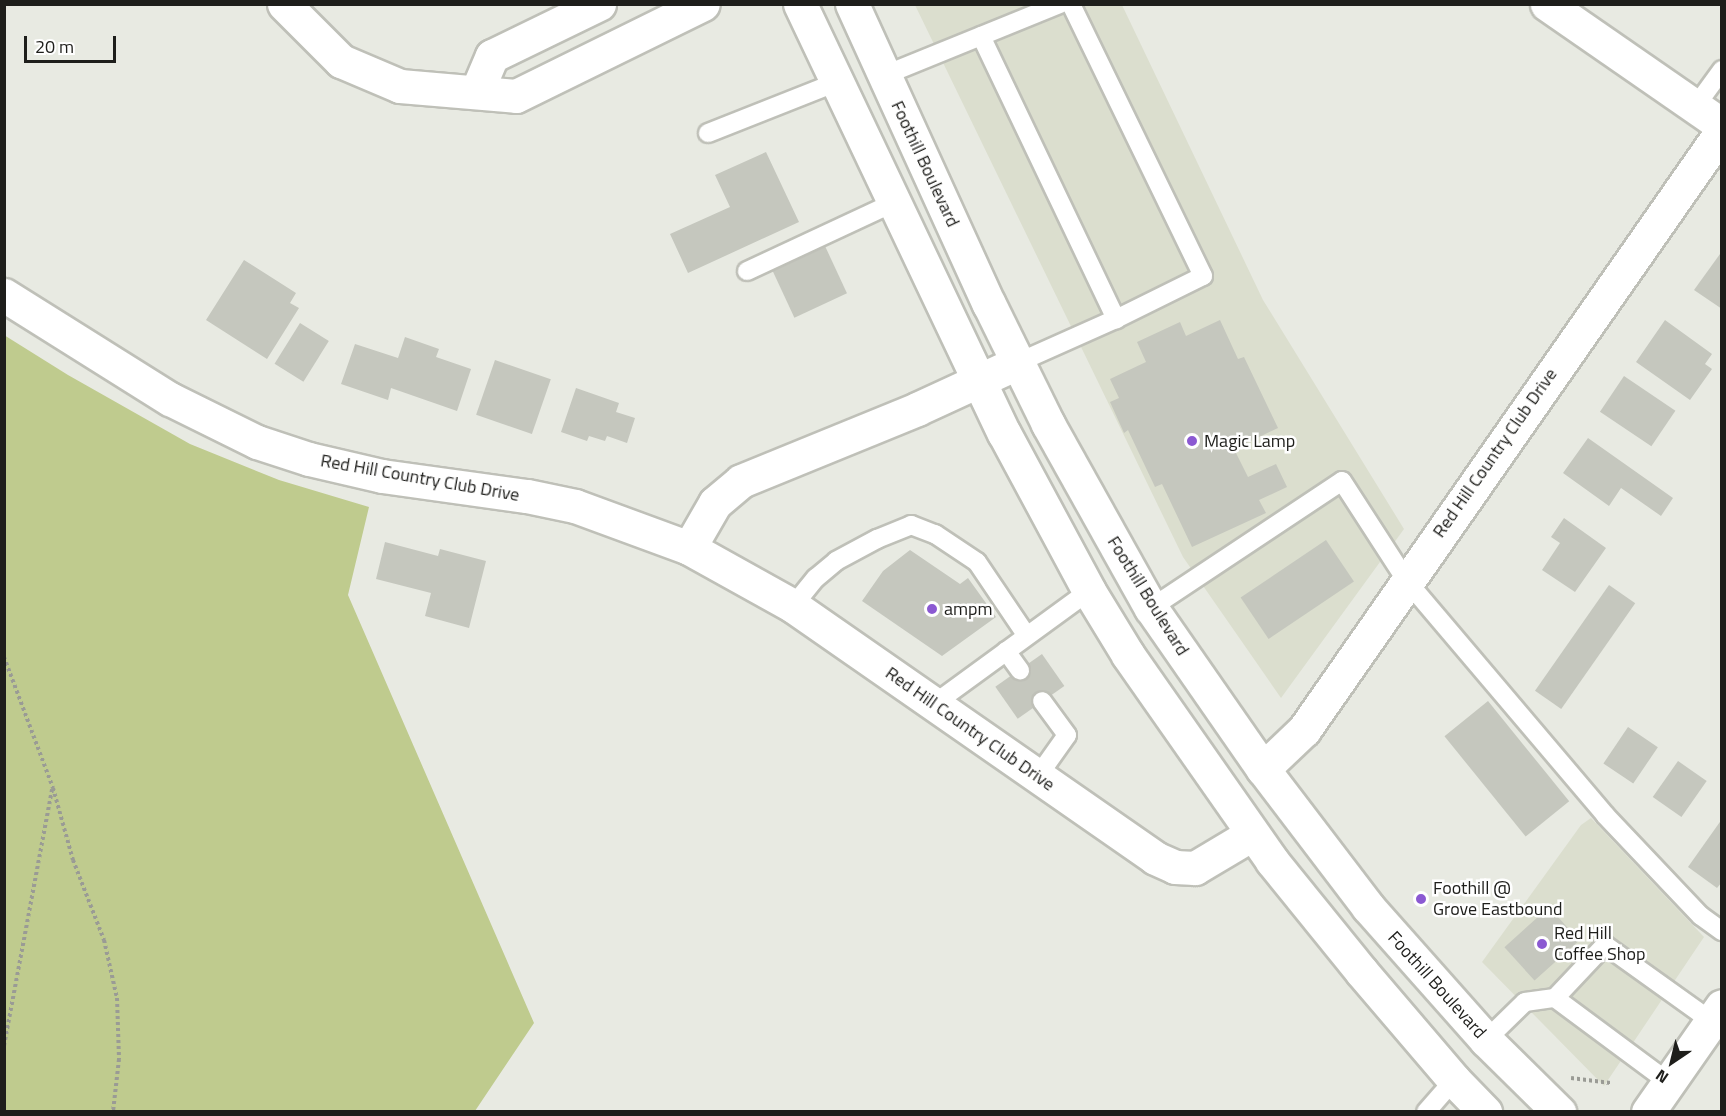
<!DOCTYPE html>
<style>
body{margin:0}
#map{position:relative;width:1726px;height:1116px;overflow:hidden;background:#e8eae2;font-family:"Titillium Web",sans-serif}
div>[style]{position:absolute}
.built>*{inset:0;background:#dbdece}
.green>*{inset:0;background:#bfcb8e}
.building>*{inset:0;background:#c5c7be;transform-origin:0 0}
.path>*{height:4px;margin-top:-2px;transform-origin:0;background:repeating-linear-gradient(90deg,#9a9b95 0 3px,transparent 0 6px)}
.roads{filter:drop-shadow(2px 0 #bfc0b8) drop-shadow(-2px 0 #bfc0b8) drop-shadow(0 2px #bfc0b8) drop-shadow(0 -2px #bfc0b8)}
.lane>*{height:18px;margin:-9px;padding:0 9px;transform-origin:9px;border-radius:9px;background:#fff}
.street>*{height:33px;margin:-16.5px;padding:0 16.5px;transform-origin:16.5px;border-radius:16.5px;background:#fff}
.secondary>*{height:33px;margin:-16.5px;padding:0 16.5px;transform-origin:16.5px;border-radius:16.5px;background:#fff}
.primary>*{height:33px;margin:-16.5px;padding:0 16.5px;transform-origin:16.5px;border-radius:16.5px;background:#fff}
.dots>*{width:16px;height:16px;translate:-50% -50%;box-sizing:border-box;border:3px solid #fff;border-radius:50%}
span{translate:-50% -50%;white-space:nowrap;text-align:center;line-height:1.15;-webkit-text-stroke:5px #fff;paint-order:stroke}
.street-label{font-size:18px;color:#1e1e1b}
.poi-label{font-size:18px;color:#1e1e1b}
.left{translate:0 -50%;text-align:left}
.frame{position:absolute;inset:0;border:6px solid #1e1e1b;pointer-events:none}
.north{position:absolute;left:1642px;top:1032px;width:60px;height:60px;-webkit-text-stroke:4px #fff;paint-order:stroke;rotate:215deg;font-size:16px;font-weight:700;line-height:24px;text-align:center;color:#1e1e1b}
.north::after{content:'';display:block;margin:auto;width:21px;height:27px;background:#1e1e1b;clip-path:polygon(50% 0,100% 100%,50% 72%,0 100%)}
.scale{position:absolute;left:24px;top:36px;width:92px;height:27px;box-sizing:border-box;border:3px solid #1e1e1b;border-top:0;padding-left:8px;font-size:18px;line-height:21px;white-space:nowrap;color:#1e1e1b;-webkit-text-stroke:4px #fff;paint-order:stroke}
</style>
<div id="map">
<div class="built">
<div style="clip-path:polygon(915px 5px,1122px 5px,1263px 300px,1404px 529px,1281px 698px,1183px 557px)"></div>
<div style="clip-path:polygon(1591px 818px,1704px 937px,1604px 1086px,1482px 962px,1581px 825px)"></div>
</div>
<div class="green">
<div style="clip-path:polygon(4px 335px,68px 375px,190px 444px,279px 480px,369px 507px,348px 595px,534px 1023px,475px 1111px,5px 1111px)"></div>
</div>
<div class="building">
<div style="clip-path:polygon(766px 152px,799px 222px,688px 273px,670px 234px,730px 207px,715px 175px)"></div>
<div style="left:825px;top:246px;width:52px;height:58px;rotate:65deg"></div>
<div style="clip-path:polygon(1720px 254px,1722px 255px,1722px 309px,1694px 290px)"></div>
<div style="clip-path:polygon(244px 260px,296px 293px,290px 303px,299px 308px,267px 359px,206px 320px)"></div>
<div style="clip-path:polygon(1220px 320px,1238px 359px,1244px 357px,1278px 428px,1234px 449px,1248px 477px,1276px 464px,1287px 487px,1259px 500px,1266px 513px,1192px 547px,1162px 484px,1155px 487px,1128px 430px,1124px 433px,1110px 402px,1119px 398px,1110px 379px,1146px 362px,1137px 342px,1180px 322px,1186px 336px)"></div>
<div style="clip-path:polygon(1665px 320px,1712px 354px,1705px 364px,1712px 369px,1690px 400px,1636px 362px)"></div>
<div style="left:300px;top:323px;width:34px;height:48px;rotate:32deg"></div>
<div style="clip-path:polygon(405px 337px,439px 349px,436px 357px,471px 369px,457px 411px,391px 388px,388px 400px,341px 384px,355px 344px,398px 358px)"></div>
<div style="left:495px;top:360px;width:59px;height:58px;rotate:19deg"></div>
<div style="left:1624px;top:376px;width:62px;height:43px;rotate:34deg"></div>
<div style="clip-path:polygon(576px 388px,619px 403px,616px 412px,635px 418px,627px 443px,607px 436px,605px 441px,589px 436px,587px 441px,561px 432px)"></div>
<div style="clip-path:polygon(1588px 438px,1673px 498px,1661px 516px,1621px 488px,1609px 506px,1563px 473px)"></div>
<div style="clip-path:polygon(1564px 518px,1606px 548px,1575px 592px,1542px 570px,1560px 543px,1551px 537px)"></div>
<div style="left:1326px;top:540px;width:50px;height:103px;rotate:56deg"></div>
<div style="clip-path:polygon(385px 542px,438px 556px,440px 549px,486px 561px,469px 628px,425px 616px,431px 593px,376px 579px)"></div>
<div style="clip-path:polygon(910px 550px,960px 584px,968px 578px,996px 617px,942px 656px,862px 601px,883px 571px)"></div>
<div style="left:1609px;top:585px;width:32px;height:129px;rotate:35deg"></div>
<div style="left:1042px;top:654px;width:39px;height:57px;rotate:55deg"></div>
<div style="left:1488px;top:701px;width:129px;height:56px;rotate:51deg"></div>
<div style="left:1628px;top:727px;width:36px;height:44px;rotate:34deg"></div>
<div style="left:1678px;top:761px;width:35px;height:44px;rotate:35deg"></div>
<div style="clip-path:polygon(1722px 819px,1722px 882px,1717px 888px,1688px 867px)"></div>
<div style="left:1549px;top:907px;width:45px;height:60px;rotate:48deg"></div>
</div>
<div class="path">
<div style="left:4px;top:657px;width:140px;rotate:69.5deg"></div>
<div style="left:53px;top:788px;width:75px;rotate:74.5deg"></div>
<div style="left:73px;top:860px;width:86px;rotate:68.8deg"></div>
<div style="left:104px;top:940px;width:59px;rotate:77.4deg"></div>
<div style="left:117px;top:998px;width:61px;rotate:88.1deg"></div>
<div style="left:119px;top:1059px;width:53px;rotate:96.5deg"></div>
<div style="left:4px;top:1046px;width:261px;rotate:-79.4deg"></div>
<div style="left:1571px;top:1078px;width:40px;rotate:7.1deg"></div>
</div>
<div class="roads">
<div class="lane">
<div style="left:981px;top:36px;width:314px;rotate:64.5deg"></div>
<div style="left:885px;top:75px;width:189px;rotate:-22.1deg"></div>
<div style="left:1695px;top:107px;width:46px;rotate:-53.9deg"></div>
<div style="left:708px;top:133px;width:139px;rotate:-21.6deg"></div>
<div style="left:747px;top:271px;width:163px;rotate:-25deg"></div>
<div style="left:1017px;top:363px;width:108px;rotate:-24deg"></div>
<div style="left:1116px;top:319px;width:97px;rotate:-26.3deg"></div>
<div style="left:1203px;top:276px;width:302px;rotate:-115.9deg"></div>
<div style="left:793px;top:606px;width:36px;rotate:-51deg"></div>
<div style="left:816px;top:578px;width:26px;rotate:-40deg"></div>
<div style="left:836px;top:561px;width:47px;rotate:-28.2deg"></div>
<div style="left:877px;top:539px;width:37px;rotate:-22deg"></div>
<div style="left:911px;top:525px;width:26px;rotate:21deg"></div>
<div style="left:935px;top:534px;width:50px;rotate:33.7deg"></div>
<div style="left:977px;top:562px;width:89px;rotate:56deg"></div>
<div style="left:1151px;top:608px;width:229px;rotate:-33.6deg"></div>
<div style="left:1342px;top:481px;width:118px;rotate:57.1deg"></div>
<div style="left:1406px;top:580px;width:308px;rotate:49.7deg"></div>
<div style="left:1605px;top:815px;width:139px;rotate:46.5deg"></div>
<div style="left:1701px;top:916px;width:26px;rotate:36deg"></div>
<div style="left:1006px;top:651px;width:24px;rotate:54deg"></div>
<div style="left:934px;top:704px;width:192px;rotate:-36.1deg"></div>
<div style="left:1038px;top:776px;width:50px;rotate:-54.7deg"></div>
<div style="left:1067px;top:735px;width:42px;rotate:-126.3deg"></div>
<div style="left:1555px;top:998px;width:141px;rotate:36.6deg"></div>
<div style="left:1486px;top:1040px;width:54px;rotate:-44.3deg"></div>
<div style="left:1525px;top:1002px;width:30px;rotate:-8deg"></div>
<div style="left:1555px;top:998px;width:73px;rotate:-46.7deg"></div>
<div style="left:1605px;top:945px;width:130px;rotate:35.6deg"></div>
<div style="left:1426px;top:1112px;width:43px;rotate:-48.8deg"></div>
</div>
<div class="street">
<div style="left:284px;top:4px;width:81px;rotate:45deg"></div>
<div style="left:341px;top:61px;width:64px;rotate:23deg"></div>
<div style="left:400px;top:86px;width:116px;rotate:4.9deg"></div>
<div style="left:516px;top:96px;width:208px;rotate:-26.2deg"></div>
<div style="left:477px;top:91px;width:38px;rotate:-67deg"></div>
<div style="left:492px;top:56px;width:119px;rotate:-25.9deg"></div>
<div style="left:689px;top:548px;width:52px;rotate:-60deg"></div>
<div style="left:715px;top:503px;width:34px;rotate:-40deg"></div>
<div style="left:741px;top:481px;width:190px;rotate:-22.2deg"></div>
<div style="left:917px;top:409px;width:110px;rotate:-24.7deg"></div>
<div style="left:1263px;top:769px;width:57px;rotate:-43.6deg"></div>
<div style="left:1304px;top:730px;width:730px;rotate:-55.09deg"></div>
</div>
<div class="secondary">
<div style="left:1547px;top:4px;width:213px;rotate:34.7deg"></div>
<div style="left:4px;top:295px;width:196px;rotate:32.1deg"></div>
<div style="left:170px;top:399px;width:97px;rotate:26.3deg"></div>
<div style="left:257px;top:442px;width:55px;rotate:18.1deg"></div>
<div style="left:309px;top:459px;width:75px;rotate:13.1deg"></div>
<div style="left:382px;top:476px;width:146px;rotate:7.9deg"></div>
<div style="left:527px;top:496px;width:49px;rotate:11.8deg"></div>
<div style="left:575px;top:506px;width:121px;rotate:20.2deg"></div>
<div style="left:689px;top:548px;width:119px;rotate:29.1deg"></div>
<div style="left:793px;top:606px;width:441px;rotate:34.8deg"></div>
<div style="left:1155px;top:858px;width:22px;rotate:24deg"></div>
<div style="left:1175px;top:867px;width:20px;rotate:3deg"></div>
<div style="left:1195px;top:868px;width:66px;rotate:-30.8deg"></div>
<div style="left:1648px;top:1112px;width:129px;rotate:-55.1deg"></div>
</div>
<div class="primary">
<div style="left:800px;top:4px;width:475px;rotate:64.6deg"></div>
<div style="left:1004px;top:433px;width:179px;rotate:61.7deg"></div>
<div style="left:1089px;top:591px;width:75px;rotate:58.6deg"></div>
<div style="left:1128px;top:655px;width:251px;rotate:55deg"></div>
<div style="left:1272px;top:861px;width:141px;rotate:51deg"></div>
<div style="left:1361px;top:971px;width:143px;rotate:49.5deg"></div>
<div style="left:1454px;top:1080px;width:45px;rotate:45.9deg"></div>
<div style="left:852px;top:4px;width:330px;rotate:65.5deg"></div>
<div style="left:989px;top:304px;width:134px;rotate:63.8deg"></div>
<div style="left:1048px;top:424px;width:211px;rotate:60.8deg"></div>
<div style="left:1151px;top:608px;width:196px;rotate:55.2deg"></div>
<div style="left:1263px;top:769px;width:173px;rotate:52.7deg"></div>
<div style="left:1368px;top:907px;width:178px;rotate:48.4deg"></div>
<div style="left:1486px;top:1040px;width:103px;rotate:44.6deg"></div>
</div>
</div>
<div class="dots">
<div style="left:1192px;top:441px;background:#8b59d2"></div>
<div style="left:932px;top:609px;background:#8b59d2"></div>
<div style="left:1421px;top:899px;background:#8b59d2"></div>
<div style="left:1542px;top:944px;background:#8b59d2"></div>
</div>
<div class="street-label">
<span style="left:925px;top:164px;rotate:65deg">Foothill Boulevard</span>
<span style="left:1495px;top:453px;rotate:-55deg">Red Hill Country Club Drive</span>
<span style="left:420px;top:478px;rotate:10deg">Red Hill Country Club Drive</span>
<span style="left:1148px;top:596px;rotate:58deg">Foothill Boulevard</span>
<span style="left:970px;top:729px;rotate:35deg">Red Hill Country Club Drive</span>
<span style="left:1437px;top:985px;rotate:48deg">Foothill Boulevard</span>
</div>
<div class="poi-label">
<span class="left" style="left:1204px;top:441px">Magic Lamp</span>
<span class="left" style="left:944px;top:609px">ampm</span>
<span class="left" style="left:1433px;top:899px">Foothill @<br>Grove Eastbound</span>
<span class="left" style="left:1554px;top:944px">Red Hill<br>Coffee Shop</span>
</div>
<div class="frame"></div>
<div class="north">N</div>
<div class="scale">20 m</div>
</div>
